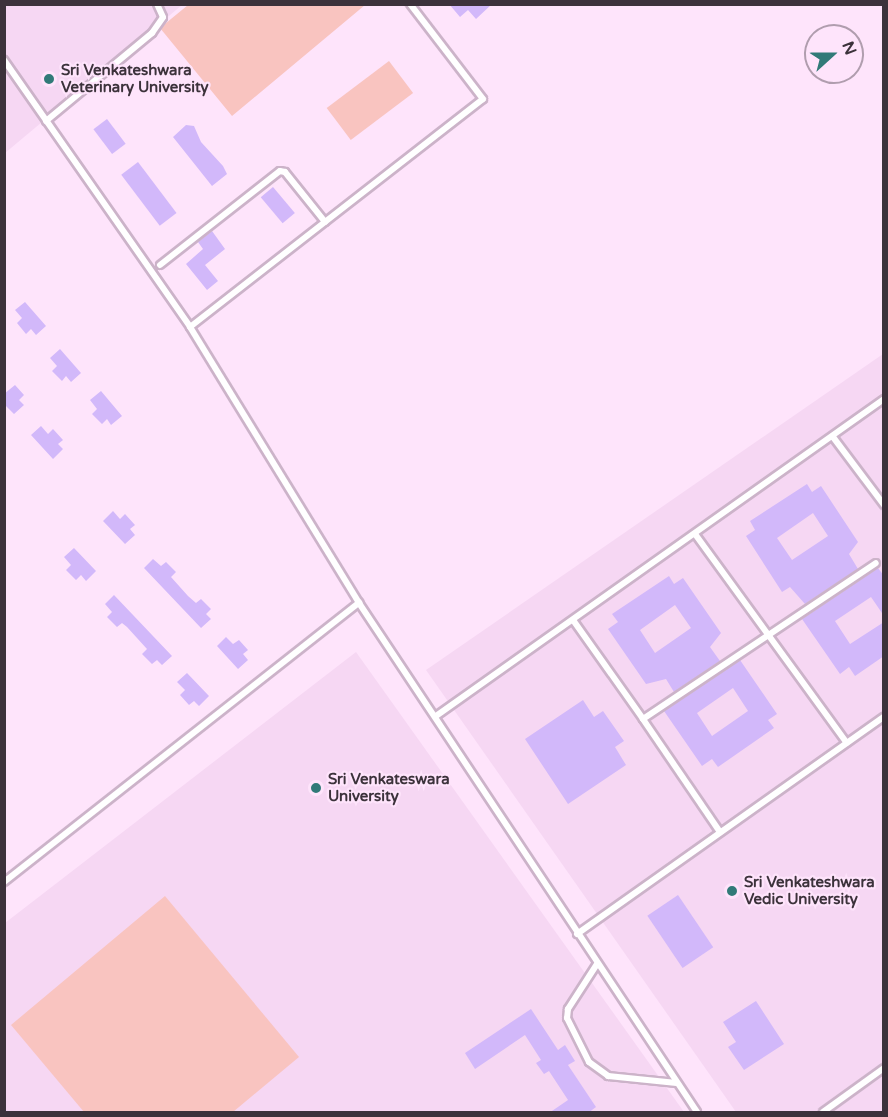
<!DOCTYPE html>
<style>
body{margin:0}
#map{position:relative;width:888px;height:1117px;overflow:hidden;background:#fee4fb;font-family:"Varela Round",sans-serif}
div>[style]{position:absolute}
.built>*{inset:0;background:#f6d7f3}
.green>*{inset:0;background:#f9c4c0;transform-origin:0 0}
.building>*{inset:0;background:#d2b8fa;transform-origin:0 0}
.roads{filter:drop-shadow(2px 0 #ccb3c9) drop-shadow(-2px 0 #ccb3c9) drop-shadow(0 2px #ccb3c9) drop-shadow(0 -2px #ccb3c9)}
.service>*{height:6px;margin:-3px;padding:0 3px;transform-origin:3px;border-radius:3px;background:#fff}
.dots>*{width:16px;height:16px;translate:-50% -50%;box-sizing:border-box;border:3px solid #fee4fb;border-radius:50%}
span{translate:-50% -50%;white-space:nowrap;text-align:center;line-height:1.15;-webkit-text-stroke:4.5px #fee4fb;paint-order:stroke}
.poi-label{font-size:15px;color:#3c323b;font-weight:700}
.left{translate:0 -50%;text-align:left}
.frame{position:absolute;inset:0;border:6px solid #3c323b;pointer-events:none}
.north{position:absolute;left:804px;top:24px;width:60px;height:60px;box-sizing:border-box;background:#fee4fb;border:2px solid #b09dae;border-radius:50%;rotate:69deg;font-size:16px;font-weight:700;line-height:24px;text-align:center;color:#3c323b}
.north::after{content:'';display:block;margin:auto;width:21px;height:27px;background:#317a78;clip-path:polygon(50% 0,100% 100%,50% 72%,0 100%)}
</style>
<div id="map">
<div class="built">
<div style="clip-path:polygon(5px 5px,182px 5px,5px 153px)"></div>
<div style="clip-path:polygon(883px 354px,883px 1112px,736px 1112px,426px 670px)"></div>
<div style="clip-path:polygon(356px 652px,684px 1112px,5px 1112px,5px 923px)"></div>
</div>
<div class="green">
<div style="clip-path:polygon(188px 5px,188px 4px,365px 5px,232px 116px,160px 28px)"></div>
<div style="left:389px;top:61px;width:40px;height:78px;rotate:53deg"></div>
<div style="clip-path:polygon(165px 896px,299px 1057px,233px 1112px,84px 1112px,11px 1025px)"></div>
</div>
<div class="building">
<div style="clip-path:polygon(449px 4px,492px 4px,476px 19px,468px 10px,460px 17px)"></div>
<div style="left:107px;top:119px;width:31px;height:17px;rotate:53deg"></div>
<div style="clip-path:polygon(186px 125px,194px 126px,201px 142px,223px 166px,227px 174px,212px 186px,173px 137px)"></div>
<div style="left:138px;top:162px;width:64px;height:21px;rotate:53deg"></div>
<div style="left:273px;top:187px;width:34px;height:16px;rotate:50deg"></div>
<div style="clip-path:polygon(212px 231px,225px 249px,205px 265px,218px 281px,207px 290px,186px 264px,203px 249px,198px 242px)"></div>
<div style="clip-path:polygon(25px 302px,46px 326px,36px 335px,31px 329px,26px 334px,17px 323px,22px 318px,15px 310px)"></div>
<div style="clip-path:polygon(60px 349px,81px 373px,71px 382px,66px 376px,62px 381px,52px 371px,57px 366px,50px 358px)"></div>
<div style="clip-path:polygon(15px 385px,24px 395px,19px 400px,24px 405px,14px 414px,4px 404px,4px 394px)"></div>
<div style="clip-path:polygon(101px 391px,122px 416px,111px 425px,107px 419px,102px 424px,92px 414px,97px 409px,90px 400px)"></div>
<div style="clip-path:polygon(41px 426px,48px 434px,53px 429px,63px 440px,58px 444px,63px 449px,53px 459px,31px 435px)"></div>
<div style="clip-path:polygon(evenodd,807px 484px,812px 492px,821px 486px,858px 542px,849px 554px,858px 569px,805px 604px,790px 587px,782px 592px,746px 536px,755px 530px,750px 521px,807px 484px,813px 513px,828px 536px,792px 560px,777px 538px,813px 513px)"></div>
<div style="clip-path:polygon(113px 511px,120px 519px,125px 514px,135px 525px,130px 529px,135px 535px,125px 544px,103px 521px)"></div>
<div style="clip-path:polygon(74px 548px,96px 571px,86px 581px,81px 575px,76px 580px,66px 570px,71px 565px,64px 557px)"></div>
<div style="clip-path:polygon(153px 559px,161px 566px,166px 562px,176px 572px,171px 577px,188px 596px,196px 603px,201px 599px,211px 609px,206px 614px,211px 619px,201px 628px,144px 568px)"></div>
<div style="clip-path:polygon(878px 568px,884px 576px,884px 616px,871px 597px,835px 621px,850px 644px,884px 622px,884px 656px,855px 676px,849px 667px,840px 674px,802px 619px)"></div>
<div style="clip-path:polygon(evenodd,669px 576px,674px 584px,683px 578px,721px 633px,710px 647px,720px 661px,674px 692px,666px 679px,646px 684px,608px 629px,618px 622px,612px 614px,669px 576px,675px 605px,691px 628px,655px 653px,640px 630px,675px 605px)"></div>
<div style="clip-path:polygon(114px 595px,172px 656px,162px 665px,157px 660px,152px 664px,142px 654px,147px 649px,127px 627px,122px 623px,117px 627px,107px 617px,112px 612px,105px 604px)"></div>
<div style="clip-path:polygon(226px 637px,233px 644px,239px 640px,248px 650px,243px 654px,248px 660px,238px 669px,217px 646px)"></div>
<div style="clip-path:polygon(evenodd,740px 660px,777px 714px,768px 720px,774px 728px,718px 767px,712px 759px,702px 766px,664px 711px,740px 660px,733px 688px,748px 711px,712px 736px,697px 713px,733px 688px)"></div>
<div style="clip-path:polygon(187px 673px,209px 696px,199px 706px,194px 701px,189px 705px,180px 695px,185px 690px,177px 682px)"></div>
<div style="clip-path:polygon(583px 700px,594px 717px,603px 711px,624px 741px,615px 747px,626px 765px,568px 804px,525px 739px)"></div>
<div style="left:678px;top:895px;width:63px;height:37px;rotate:56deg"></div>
<div style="clip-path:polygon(756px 1001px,784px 1044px,744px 1070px,728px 1047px,736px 1042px,723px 1022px)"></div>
<div style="clip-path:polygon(531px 1009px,558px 1050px,565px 1045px,575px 1061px,568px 1065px,596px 1107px,588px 1113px,549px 1113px,568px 1100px,549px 1071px,544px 1074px,536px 1063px,541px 1060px,525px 1035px,475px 1069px,465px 1053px)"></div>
</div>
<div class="roads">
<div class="service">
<div style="left:4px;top:60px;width:325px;rotate:55.1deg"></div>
<div style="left:190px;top:327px;width:324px;rotate:58.5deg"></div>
<div style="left:359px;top:603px;width:611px;rotate:56.41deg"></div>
<div style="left:46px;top:121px;width:138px;rotate:-39.7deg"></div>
<div style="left:152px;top:33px;width:19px;rotate:-55deg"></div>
<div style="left:163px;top:17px;width:14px;rotate:-115deg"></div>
<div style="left:160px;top:265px;width:152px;rotate:-38.1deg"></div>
<div style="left:280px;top:171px;width:5px;rotate:11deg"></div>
<div style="left:285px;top:172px;width:64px;rotate:51.3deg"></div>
<div style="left:190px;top:327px;width:371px;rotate:-37.9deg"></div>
<div style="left:483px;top:99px;width:120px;rotate:-127.5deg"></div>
<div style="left:833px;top:437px;width:85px;rotate:53.1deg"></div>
<div style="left:695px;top:534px;width:258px;rotate:54deg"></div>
<div style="left:573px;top:620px;width:121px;rotate:54.7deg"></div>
<div style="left:436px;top:716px;width:549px;rotate:-35.28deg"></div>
<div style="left:720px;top:832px;width:137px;rotate:-124.3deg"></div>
<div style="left:643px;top:719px;width:280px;rotate:-33.8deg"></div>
<div style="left:4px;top:882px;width:452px;rotate:-38.2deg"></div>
<div style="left:577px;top:934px;width:376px;rotate:-35.3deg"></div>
<div style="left:597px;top:964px;width:54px;rotate:122.8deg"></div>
<div style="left:568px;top:1009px;width:9px;rotate:96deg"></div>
<div style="left:567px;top:1018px;width:49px;rotate:63.4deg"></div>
<div style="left:589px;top:1062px;width:24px;rotate:36deg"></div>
<div style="left:608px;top:1076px;width:69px;rotate:5.8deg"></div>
<div style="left:823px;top:1112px;width:75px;rotate:-35.8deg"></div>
</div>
</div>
<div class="dots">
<div style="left:49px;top:79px;background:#317a78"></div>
<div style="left:316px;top:788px;background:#317a78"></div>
<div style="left:732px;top:891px;background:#317a78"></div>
</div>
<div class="poi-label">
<span class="left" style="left:61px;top:79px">Sri Venkateshwara<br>Veterinary University</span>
<span class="left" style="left:328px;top:788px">Sri Venkateswara<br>University</span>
<span class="left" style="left:744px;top:891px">Sri Venkateshwara<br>Vedic University</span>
</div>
<div class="frame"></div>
<div class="north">N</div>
</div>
